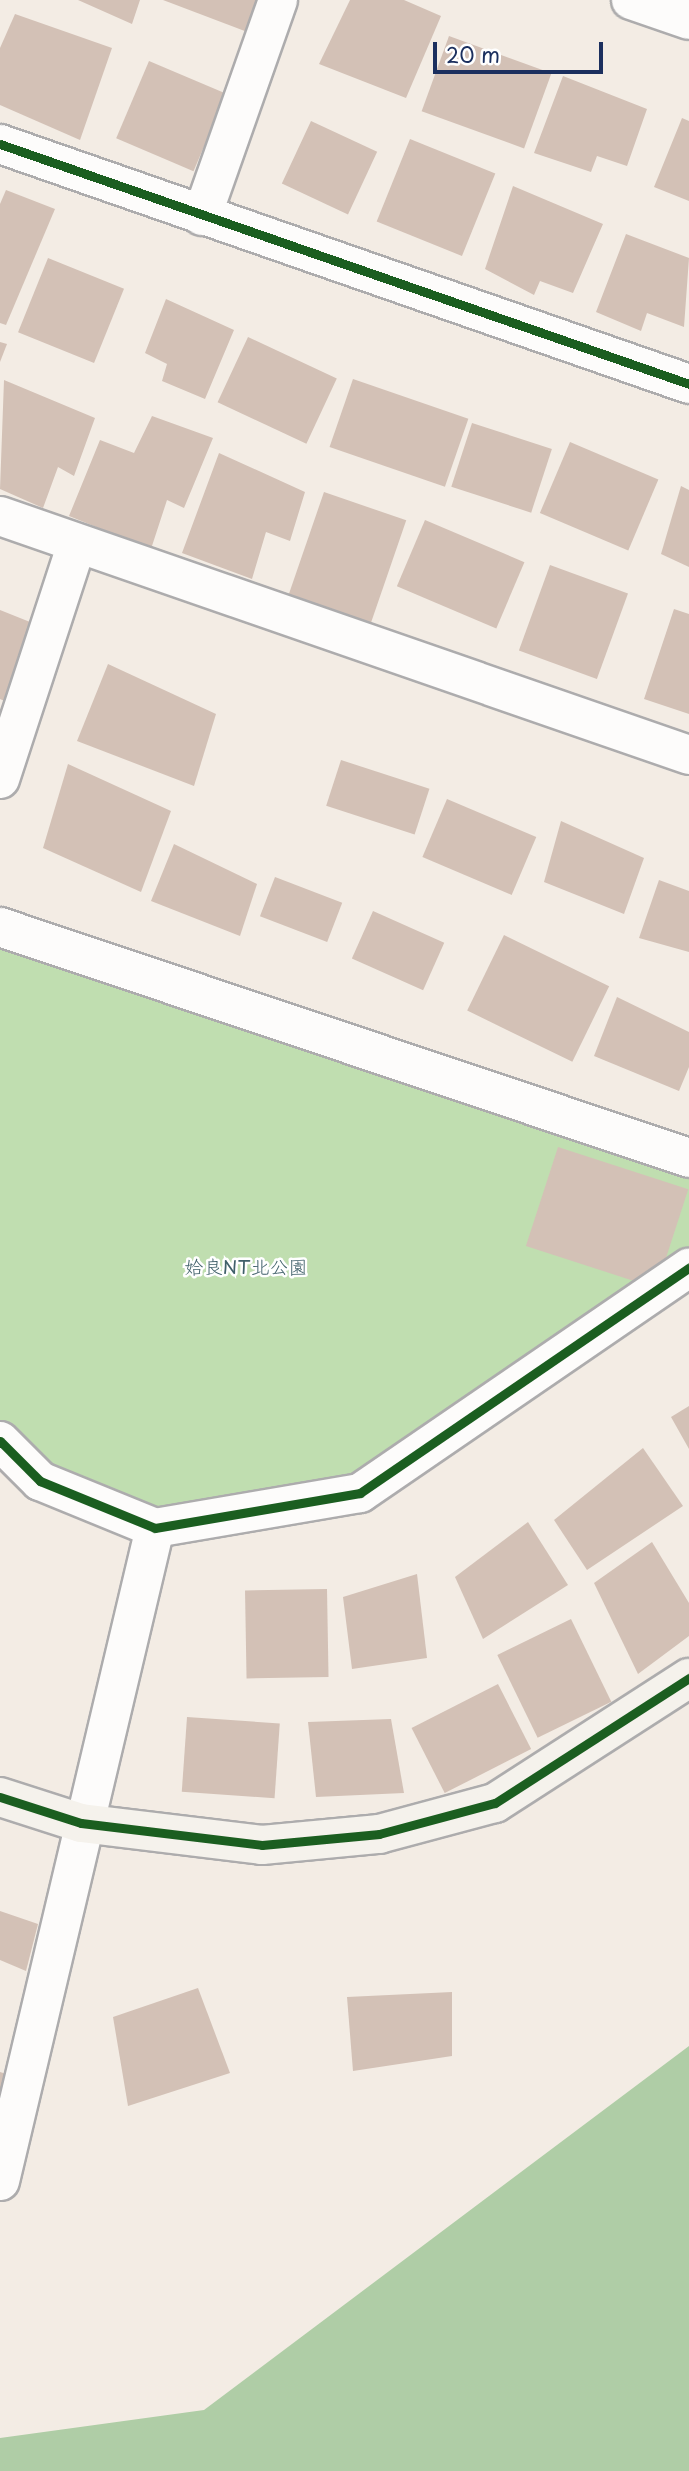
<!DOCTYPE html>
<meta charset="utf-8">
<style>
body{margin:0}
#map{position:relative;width:689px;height:2471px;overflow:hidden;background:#f3ece4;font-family:"Playpen Sans","Klee One",sans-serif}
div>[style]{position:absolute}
.green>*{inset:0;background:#c0deb0}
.forest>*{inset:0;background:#afcda6}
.building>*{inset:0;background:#d3c1b6;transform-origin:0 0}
.roads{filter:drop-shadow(2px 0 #adacad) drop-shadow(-2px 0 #adacad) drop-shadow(0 2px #adacad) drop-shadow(0 -2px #adacad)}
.street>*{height:38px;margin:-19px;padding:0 19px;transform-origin:19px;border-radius:19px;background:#fdfcfb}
.secondary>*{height:38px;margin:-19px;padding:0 19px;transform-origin:19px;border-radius:19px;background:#f5f2ec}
.cycleway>*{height:9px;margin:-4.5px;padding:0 4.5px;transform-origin:4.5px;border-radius:4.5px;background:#1b5e20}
span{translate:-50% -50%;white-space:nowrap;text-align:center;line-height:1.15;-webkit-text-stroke:5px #fff;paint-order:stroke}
.park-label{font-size:19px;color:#40606a}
.scale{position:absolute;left:433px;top:42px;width:170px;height:32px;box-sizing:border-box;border:4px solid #1b2f5e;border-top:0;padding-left:9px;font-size:21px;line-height:24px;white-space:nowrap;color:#1b2f5e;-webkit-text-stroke:5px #fff;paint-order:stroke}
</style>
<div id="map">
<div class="green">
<div style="clip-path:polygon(0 927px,689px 1158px,689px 1268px,360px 1493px,155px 1528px,0 1441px)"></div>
</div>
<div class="forest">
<div style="clip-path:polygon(689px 2046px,689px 2471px,0 2471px,0 2438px,204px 2410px)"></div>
</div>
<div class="building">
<div style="clip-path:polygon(78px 0,140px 0,132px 24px)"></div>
<div style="clip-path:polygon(163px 0,263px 0,250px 33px)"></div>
<div style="clip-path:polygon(350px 0,404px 0,441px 16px,406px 98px,319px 64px)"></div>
<div style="clip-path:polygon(15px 14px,112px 48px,80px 140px,0 105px,0 48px)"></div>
<div style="left:449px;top:36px;width:109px;height:80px;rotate:20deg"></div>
<div style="left:149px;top:61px;width:84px;height:84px;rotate:23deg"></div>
<div style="clip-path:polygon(563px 76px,647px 109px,627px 166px,597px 156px,591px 172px,534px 153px)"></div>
<div style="clip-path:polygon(682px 118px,689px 121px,689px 201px,654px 187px)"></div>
<div style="left:311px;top:121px;width:73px;height:69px;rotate:25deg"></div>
<div style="left:410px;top:139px;width:92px;height:89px;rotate:22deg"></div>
<div style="clip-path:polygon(513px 186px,603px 224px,573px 293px,540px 281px,534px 295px,485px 269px)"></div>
<div style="clip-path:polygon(6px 190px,55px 209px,6px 325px,0 323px,0 204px)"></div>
<div style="clip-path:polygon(626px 234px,689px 258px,684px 327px,647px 313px,641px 331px,596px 312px)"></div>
<div style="left:48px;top:258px;width:82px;height:80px;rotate:22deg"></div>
<div style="clip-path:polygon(166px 299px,234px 330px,205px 399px,162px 381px,167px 364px,145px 353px)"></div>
<div style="left:248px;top:337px;width:98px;height:72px;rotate:25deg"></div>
<div style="clip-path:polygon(0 342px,7px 344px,0 362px)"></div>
<div style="left:353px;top:379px;width:122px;height:72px;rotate:19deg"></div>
<div style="clip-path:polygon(4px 380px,95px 418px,74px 476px,58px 467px,43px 508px,0 489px)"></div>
<div style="clip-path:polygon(152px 416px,213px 438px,184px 508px,167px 500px,151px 549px,69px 516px,100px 440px,134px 453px)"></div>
<div style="left:472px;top:423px;width:84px;height:67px;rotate:18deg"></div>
<div style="left:570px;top:442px;width:96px;height:77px;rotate:23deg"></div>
<div style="clip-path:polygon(219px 453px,305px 492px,290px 541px,266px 532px,252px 579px,182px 553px)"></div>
<div style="clip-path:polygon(681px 486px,689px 490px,689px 567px,661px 554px)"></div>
<div style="left:324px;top:492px;width:87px;height:111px;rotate:19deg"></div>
<div style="left:425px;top:520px;width:108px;height:72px;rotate:23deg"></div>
<div style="left:550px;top:565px;width:83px;height:91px;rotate:20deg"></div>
<div style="clip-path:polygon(674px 609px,689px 614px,689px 714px,644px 699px)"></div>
<div style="clip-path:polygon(0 610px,35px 624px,9px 703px,0 699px)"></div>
<div style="clip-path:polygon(108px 664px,216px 714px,194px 786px,77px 741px)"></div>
<div style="left:341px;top:760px;width:93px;height:48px;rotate:18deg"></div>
<div style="clip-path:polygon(68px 764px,171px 811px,141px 892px,43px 848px)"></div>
<div style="left:447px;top:799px;width:97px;height:63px;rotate:23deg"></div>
<div style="clip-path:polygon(561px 821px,644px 858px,624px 914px,544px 882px)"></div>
<div style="clip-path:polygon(174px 844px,257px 884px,240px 936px,151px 901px)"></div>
<div style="left:275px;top:877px;width:72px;height:42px;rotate:21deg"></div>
<div style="clip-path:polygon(659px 880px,689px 891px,689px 952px,639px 938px)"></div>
<div style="left:373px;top:911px;width:78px;height:52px;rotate:24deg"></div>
<div style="left:504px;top:935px;width:117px;height:84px;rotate:26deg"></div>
<div style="clip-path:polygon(617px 997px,689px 1032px,689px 1067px,679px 1091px,594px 1056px)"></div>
<div style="left:558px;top:1147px;width:137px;height:104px;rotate:18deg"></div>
<div style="clip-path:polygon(689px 1406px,689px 1449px,671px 1417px)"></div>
<div style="clip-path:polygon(643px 1448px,683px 1506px,587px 1570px,554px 1520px)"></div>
<div style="clip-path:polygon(528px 1522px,568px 1585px,483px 1639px,455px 1577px)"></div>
<div style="clip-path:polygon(652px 1542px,689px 1603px,689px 1636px,638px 1674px,594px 1583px)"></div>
<div style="clip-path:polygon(417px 1574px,427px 1658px,352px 1669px,343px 1597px)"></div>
<div style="left:327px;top:1589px;width:88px;height:82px;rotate:89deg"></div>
<div style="left:571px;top:1619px;width:92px;height:82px;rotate:64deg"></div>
<div style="left:498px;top:1684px;width:73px;height:97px;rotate:63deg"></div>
<div style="left:187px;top:1717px;width:93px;height:75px;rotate:4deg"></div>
<div style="clip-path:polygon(391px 1719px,404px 1793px,316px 1797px,308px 1722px)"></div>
<div style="clip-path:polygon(0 1911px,38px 1924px,26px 1971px,0 1960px)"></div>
<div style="clip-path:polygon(198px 1988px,230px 2073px,128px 2106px,113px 2017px)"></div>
<div style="clip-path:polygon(452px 1992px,452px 2056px,353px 2071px,347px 1997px)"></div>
<div style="clip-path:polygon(0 2072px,10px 2075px,0 2114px)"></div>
</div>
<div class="roads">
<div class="street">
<div style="left:631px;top:0;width:61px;rotate:19deg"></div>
<div style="left:0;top:144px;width:730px;rotate:19.2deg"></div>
<div style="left:202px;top:216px;width:229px;rotate:-70.6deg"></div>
<div style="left:0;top:516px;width:729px;rotate:19.13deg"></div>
<div style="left:0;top:779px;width:248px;rotate:-71.9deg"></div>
<div style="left:0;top:927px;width:727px;rotate:18.53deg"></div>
<div style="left:0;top:1441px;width:57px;rotate:45deg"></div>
<div style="left:40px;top:1481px;width:124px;rotate:22.2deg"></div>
<div style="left:155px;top:1528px;width:208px;rotate:-9.7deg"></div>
<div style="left:360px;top:1493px;width:399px;rotate:-34.4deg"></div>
<div style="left:0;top:2181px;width:671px;rotate:-76.65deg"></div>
</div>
<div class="secondary">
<div style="left:0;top:1797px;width:85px;rotate:17.8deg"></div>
<div style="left:81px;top:1823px;width:182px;rotate:6.9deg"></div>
<div style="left:262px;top:1845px;width:118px;rotate:-5.4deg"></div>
<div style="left:379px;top:1834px;width:120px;rotate:-15deg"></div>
<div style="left:495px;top:1803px;width:231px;rotate:-32.8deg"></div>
</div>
</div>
<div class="cycleway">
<div style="left:0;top:144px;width:730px;rotate:19.2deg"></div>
<div style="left:0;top:1441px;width:57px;rotate:45deg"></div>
<div style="left:40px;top:1481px;width:124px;rotate:22.2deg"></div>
<div style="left:155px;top:1528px;width:208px;rotate:-9.7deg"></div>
<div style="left:360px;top:1493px;width:399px;rotate:-34.4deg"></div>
<div style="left:0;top:1797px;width:85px;rotate:17.8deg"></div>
<div style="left:81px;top:1823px;width:182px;rotate:6.9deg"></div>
<div style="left:262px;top:1845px;width:118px;rotate:-5.4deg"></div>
<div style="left:379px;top:1834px;width:120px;rotate:-15deg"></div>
<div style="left:495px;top:1803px;width:231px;rotate:-32.8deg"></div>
</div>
<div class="park-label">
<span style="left:246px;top:1267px">姶良NT北公園</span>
</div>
<div class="scale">20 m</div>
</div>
